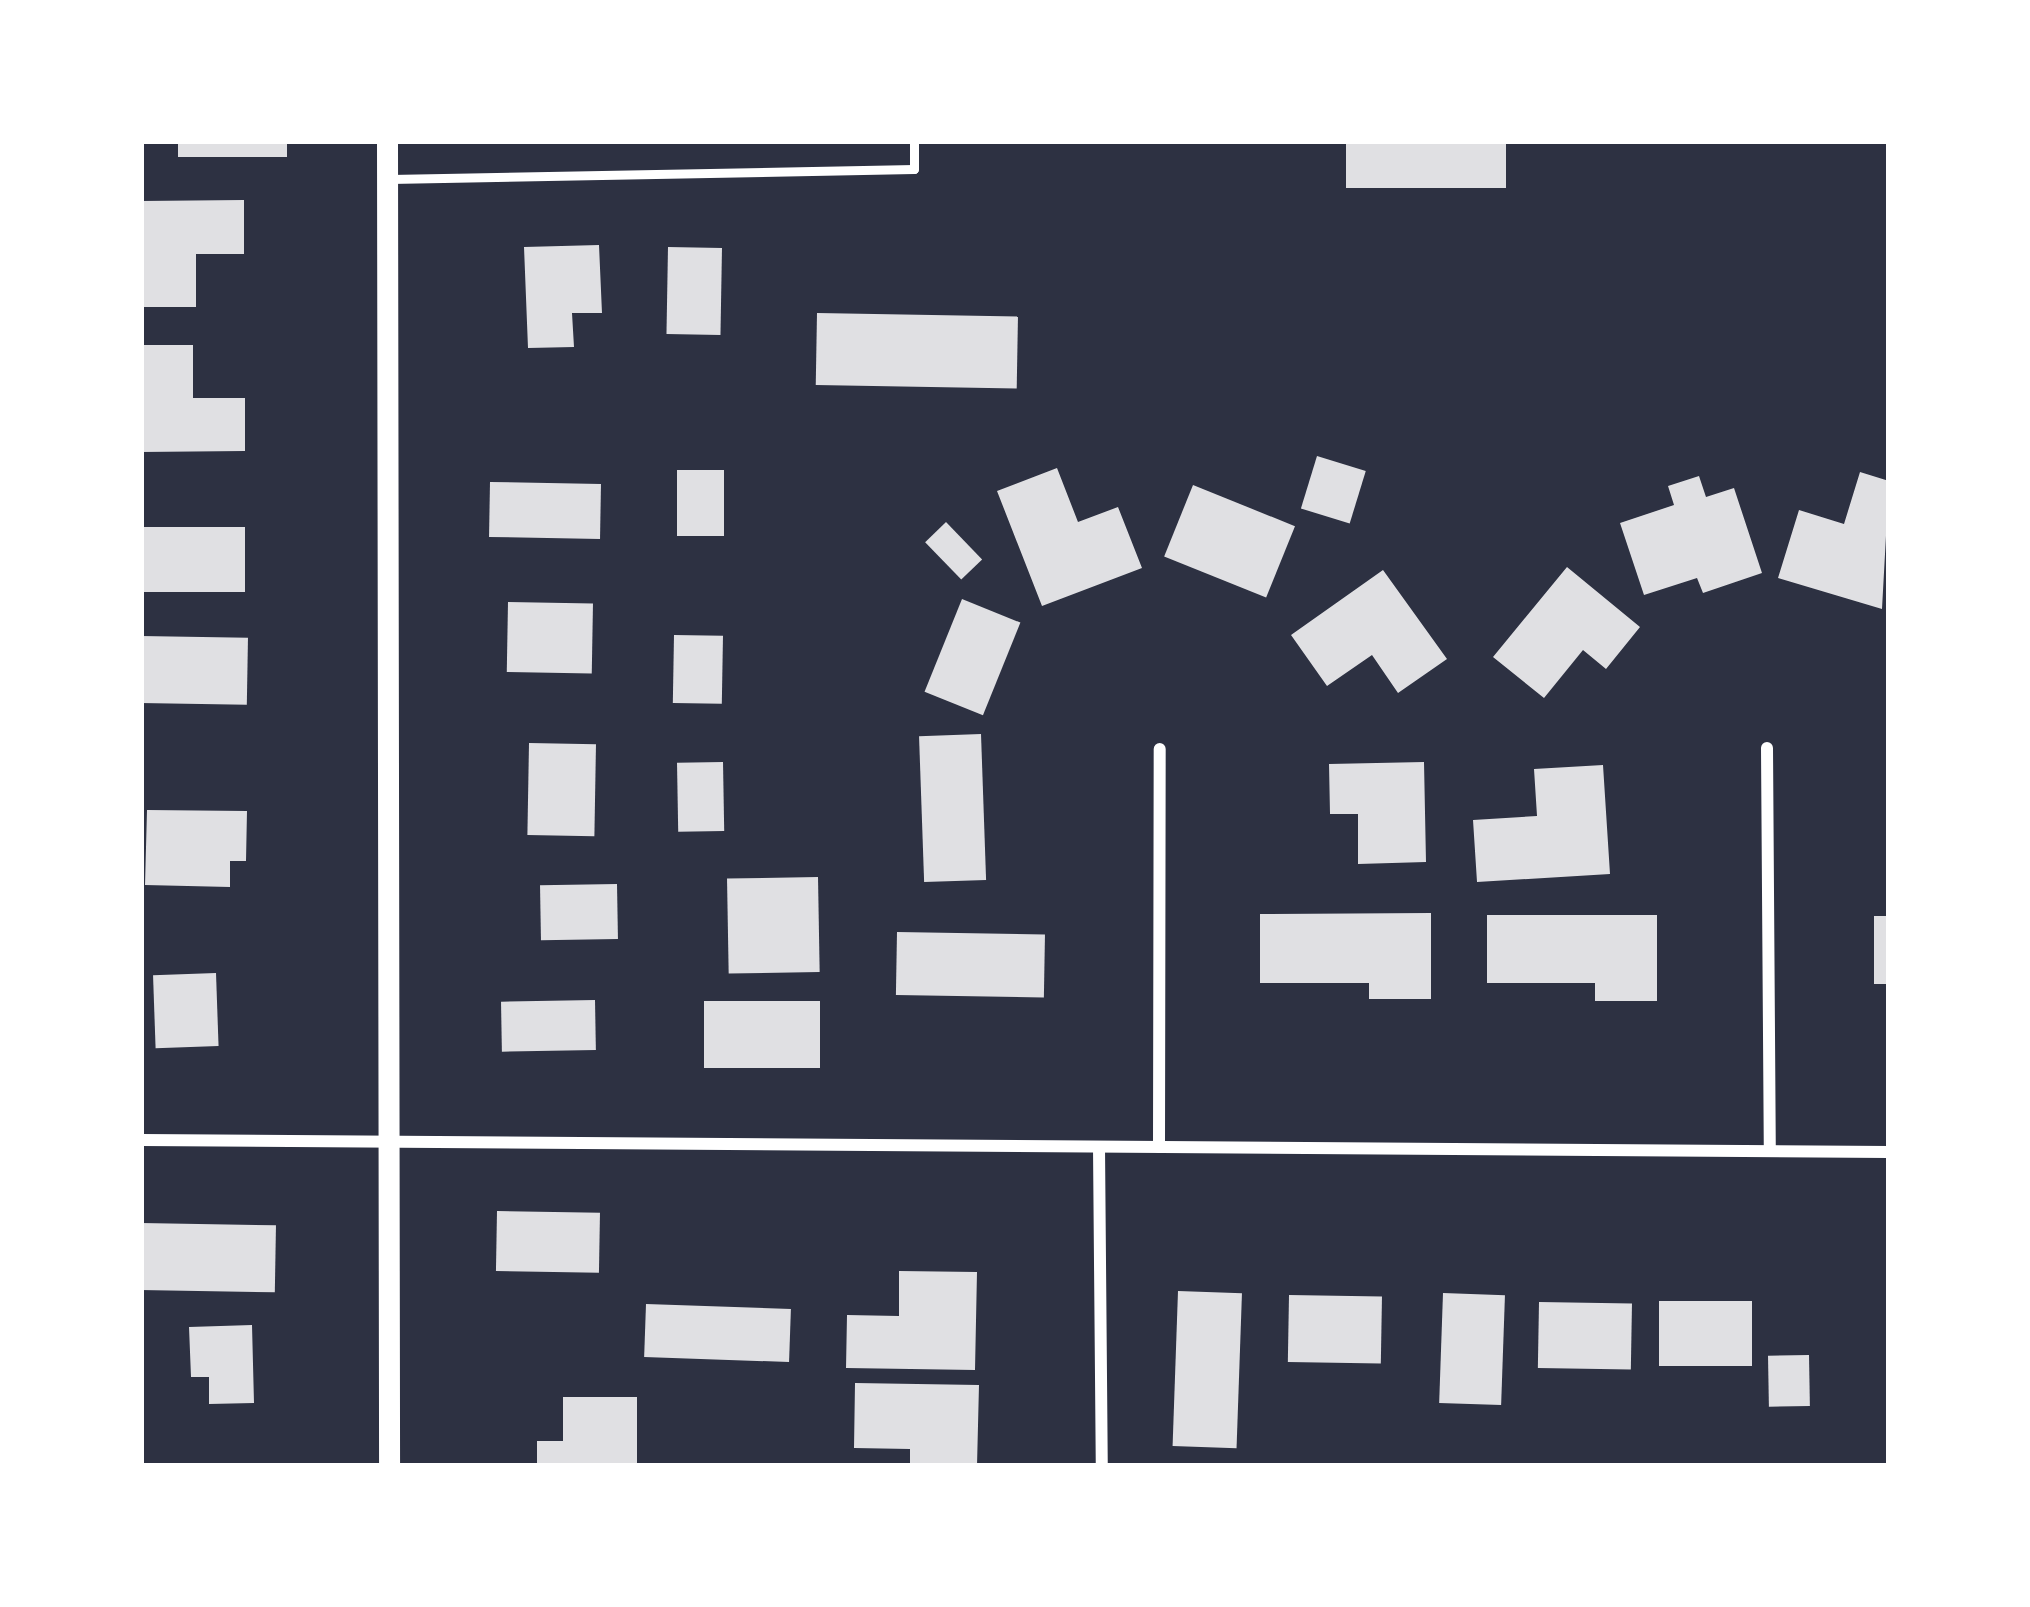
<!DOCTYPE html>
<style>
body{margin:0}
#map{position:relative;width:2030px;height:1607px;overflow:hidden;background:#2d3142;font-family:"Public Sans",sans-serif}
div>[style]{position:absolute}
.building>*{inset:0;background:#e0e0e3;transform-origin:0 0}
.service>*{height:9px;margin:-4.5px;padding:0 4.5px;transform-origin:4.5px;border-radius:4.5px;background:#fff}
.minor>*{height:12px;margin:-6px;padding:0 6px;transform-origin:6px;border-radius:6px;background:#fff}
.tertiary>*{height:21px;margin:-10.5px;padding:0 10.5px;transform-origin:10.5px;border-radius:10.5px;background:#fff}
span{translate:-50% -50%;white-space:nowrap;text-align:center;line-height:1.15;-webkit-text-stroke:9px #fff;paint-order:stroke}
.frame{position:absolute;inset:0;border:144px solid #fff;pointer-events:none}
</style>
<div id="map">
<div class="building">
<div style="left:178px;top:141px;width:109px;height:16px"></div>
<div style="left:1346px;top:141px;width:160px;height:47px"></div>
<div style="clip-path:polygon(244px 200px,244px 254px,196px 254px,196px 307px,141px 307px,141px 201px)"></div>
<div style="clip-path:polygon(599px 245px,602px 313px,572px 313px,574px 347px,528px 348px,524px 247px)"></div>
<div style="left:668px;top:247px;width:54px;height:87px;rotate:1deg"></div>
<div style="left:817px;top:313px;width:201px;height:72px;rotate:1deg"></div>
<div style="clip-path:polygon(141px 345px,193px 345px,193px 398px,245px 398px,245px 451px,141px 452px)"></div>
<div style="left:1317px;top:456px;width:51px;height:55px;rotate:17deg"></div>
<div style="clip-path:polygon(1057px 468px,1078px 522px,1118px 507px,1142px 568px,1042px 606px,997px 491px)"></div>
<div style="left:677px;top:470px;width:47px;height:66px"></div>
<div style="clip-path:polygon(1860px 472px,1889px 481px,1882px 609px,1778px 578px,1799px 510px,1844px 524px)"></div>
<div style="clip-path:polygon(1699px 476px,1706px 497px,1734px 488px,1762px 573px,1703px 593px,1697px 578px,1644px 595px,1620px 523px,1674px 505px,1668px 486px)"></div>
<div style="left:490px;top:482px;width:111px;height:55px;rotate:1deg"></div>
<div style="left:1193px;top:485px;width:110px;height:77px;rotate:22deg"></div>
<div style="left:946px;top:522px;width:52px;height:29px;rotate:46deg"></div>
<div style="left:141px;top:527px;width:104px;height:65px"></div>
<div style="clip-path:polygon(1567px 567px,1640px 627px,1606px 669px,1583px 650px,1544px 698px,1493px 657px)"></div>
<div style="clip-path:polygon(1383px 570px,1447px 659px,1398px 693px,1372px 655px,1327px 686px,1291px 635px)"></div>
<div style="left:962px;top:599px;width:63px;height:100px;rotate:22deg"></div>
<div style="left:508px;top:602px;width:85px;height:70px;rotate:1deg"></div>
<div style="left:674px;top:635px;width:49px;height:68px;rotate:1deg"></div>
<div style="left:141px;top:636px;width:107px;height:67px;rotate:1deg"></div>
<div style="left:981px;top:734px;width:146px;height:62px;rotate:88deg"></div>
<div style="left:529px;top:743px;width:67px;height:92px;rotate:1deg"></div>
<div style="left:723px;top:762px;width:69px;height:46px;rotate:89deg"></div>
<div style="clip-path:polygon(1424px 762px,1426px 862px,1358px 864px,1358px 814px,1330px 814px,1329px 764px)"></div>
<div style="clip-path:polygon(1603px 765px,1610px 874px,1477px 882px,1473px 820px,1537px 816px,1534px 769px)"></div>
<div style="clip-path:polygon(147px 810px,247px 811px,246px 861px,230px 861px,230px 887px,145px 885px)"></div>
<div style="left:818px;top:877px;width:95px;height:91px;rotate:89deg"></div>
<div style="left:617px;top:884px;width:55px;height:77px;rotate:89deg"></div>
<div style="clip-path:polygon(1431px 913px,1431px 999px,1369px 999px,1369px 983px,1260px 983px,1260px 914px)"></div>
<div style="clip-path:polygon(1487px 915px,1657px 915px,1657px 1001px,1595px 1001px,1595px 983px,1487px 983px)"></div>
<div style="left:1874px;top:916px;width:15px;height:68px"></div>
<div style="left:897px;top:932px;width:148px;height:63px;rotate:1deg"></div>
<div style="left:216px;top:973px;width:73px;height:63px;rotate:88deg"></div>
<div style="left:595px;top:1000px;width:50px;height:94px;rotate:89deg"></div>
<div style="left:704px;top:1001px;width:116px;height:67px"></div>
<div style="left:497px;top:1211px;width:103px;height:60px;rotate:1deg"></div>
<div style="left:141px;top:1223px;width:135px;height:67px;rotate:1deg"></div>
<div style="clip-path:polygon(899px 1271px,977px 1272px,975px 1370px,846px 1368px,847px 1315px,899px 1316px)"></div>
<div style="left:1178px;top:1291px;width:64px;height:155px;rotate:2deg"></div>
<div style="left:1443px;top:1293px;width:62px;height:110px;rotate:2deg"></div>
<div style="left:1289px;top:1295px;width:93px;height:67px;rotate:1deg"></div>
<div style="left:1659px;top:1301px;width:93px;height:65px"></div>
<div style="left:1539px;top:1302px;width:93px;height:66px;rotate:1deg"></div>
<div style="left:646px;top:1304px;width:145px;height:53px;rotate:2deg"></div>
<div style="clip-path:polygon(252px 1325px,254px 1403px,209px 1404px,209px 1377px,191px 1377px,189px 1327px)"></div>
<div style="left:1809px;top:1355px;width:51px;height:41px;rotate:89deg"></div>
<div style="clip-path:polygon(855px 1383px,979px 1385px,977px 1466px,910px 1466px,910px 1449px,854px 1448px)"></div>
<div style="clip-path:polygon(563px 1397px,637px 1397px,637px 1466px,537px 1466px,537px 1441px,563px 1441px)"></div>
</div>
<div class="service">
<div style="left:390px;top:179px;width:524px;rotate:-1.09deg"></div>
<div style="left:914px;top:169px;width:28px;rotate:-90deg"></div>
</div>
<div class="minor">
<div style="left:1767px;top:748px;width:403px;rotate:89.6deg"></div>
<div style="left:141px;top:1140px;width:1748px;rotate:0.39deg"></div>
<div style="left:1099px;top:1147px;width:319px;rotate:89.5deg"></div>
<div style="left:1159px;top:1147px;width:398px;rotate:-89.9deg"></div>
</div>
<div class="tertiary">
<div style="left:387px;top:141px;width:1325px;rotate:89.91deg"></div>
</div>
<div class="frame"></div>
</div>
